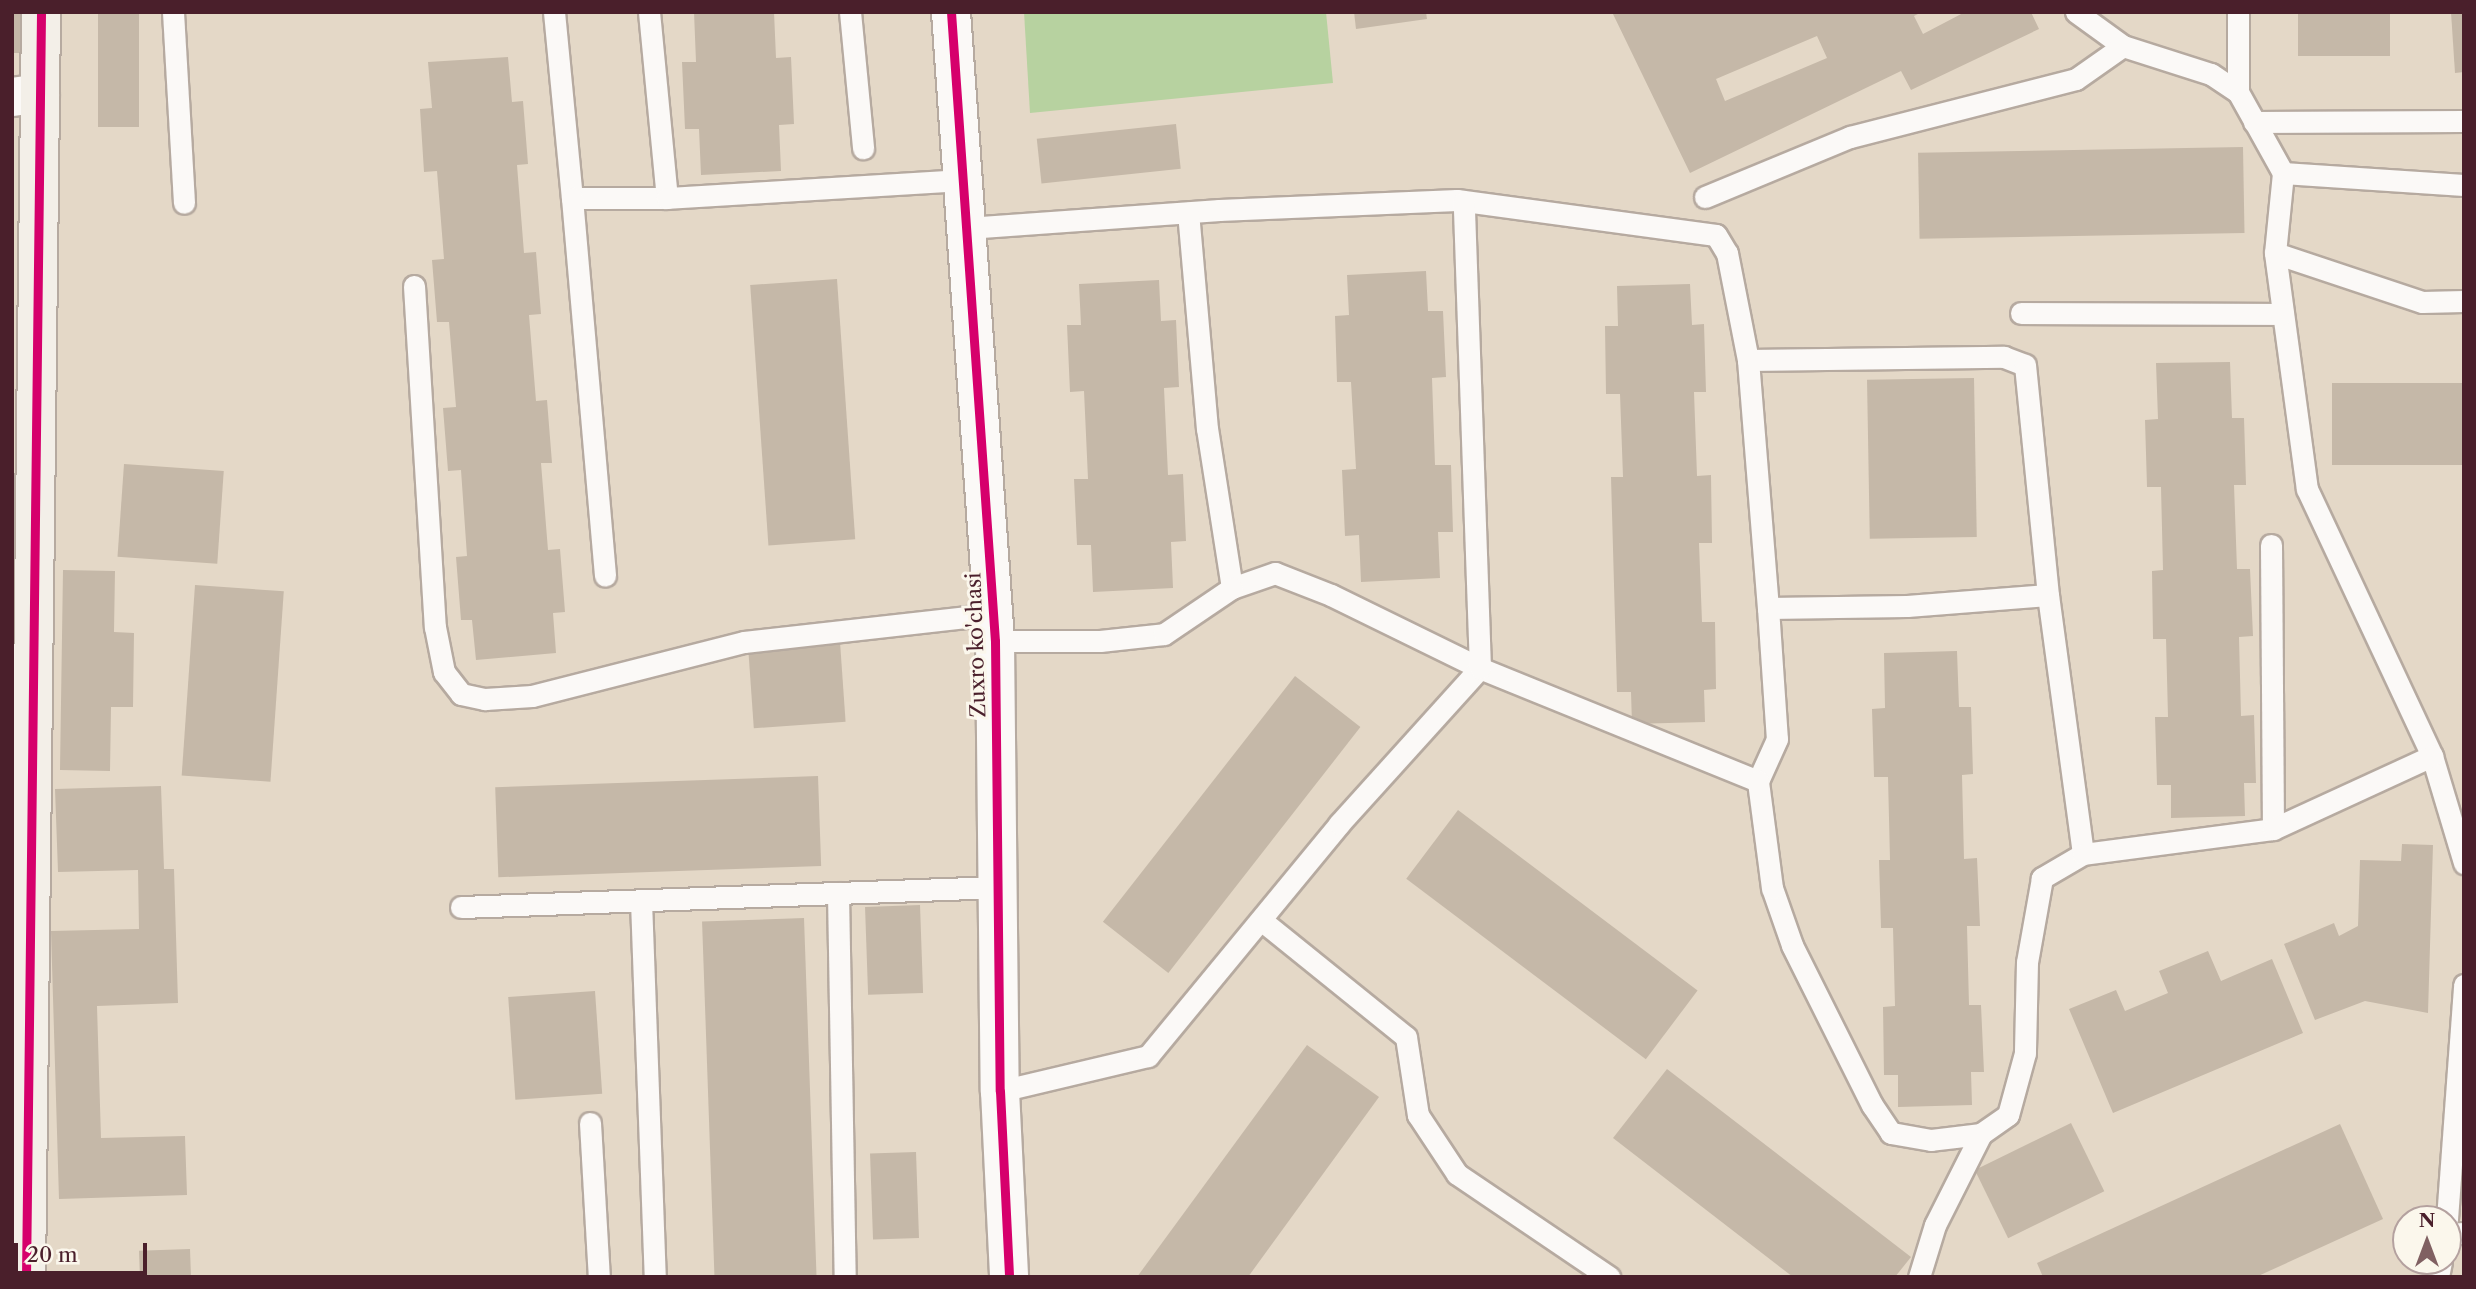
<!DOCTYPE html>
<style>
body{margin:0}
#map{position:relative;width:2476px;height:1289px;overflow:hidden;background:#e4d8c7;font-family:"Libre Caslon Text",serif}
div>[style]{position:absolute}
.green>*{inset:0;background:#b7d2a0}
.building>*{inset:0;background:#c5b8a8;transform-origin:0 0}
.roads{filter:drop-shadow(2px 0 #b6aaa0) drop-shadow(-2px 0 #b6aaa0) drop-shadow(0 2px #b6aaa0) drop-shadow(0 -2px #b6aaa0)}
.lane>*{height:21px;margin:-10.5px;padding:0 10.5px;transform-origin:10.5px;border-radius:10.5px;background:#fbf9f7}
.street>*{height:38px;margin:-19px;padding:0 19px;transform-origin:19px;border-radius:19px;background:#fbf9f7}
.secondary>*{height:38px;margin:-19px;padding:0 19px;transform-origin:19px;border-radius:19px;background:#f3efe8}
.cycleway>*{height:9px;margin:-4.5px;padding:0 4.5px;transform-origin:4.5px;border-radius:4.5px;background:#d6006c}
span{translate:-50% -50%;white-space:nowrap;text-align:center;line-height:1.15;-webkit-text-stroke:6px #fbf7ec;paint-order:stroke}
.street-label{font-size:21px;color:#4a1f2b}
.frame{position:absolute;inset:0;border:14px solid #4a1f2b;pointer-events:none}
.north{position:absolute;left:2392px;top:1205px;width:70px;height:70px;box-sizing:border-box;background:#fbf7ec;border:2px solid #b4a19f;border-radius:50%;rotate:0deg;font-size:19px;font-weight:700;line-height:28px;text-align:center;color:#4a1f2b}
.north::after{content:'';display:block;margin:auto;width:24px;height:32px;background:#806062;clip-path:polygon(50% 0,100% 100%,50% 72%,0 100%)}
.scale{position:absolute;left:14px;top:1243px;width:133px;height:32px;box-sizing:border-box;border:4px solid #4a1f2b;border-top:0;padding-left:9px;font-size:21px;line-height:24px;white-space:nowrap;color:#4a1f2b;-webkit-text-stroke:5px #fbf7ec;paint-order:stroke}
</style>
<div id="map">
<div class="green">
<div style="clip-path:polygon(1024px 12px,1326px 12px,1333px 83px,1030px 113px)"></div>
</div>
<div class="building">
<div style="left:12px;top:12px;width:12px;height:41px"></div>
<div style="left:98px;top:12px;width:41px;height:115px"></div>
<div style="clip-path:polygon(694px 12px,774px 12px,776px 58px,791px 57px,794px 124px,779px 125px,781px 171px,701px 175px,699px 129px,685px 129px,682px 62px,696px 62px)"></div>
<div style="clip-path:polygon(1354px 12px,1426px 12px,1427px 19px,1356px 29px)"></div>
<div style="clip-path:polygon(evenodd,1612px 12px,1922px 12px,1914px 16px,1923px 34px,1965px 12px,2031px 12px,2039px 29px,1911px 90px,1901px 71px,1690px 173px,1612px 12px,1817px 36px,1827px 58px,1725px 101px,1716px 79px,1817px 36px)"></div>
<div style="left:2298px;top:12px;width:92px;height:44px"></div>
<div style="clip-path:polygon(2451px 12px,2464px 12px,2464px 72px,2455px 73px)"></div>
<div style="clip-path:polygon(508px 57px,512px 102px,523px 101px,528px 164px,517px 165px,524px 253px,536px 252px,541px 314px,529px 315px,536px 401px,547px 400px,552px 463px,541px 463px,548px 550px,560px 549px,565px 612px,553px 613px,556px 653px,476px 660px,472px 620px,461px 620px,456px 557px,467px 556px,461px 470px,448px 471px,443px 408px,456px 407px,449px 322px,437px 322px,432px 260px,444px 259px,437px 171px,424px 172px,420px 109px,432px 108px,428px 62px)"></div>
<div style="left:1176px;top:124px;width:45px;height:140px;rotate:84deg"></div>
<div style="left:2243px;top:147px;width:86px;height:325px;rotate:89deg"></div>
<div style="clip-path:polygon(1426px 271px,1428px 311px,1443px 311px,1446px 377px,1432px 378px,1435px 465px,1451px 465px,1453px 532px,1438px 532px,1440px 578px,1361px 582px,1359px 535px,1345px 536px,1342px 470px,1356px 469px,1351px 382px,1337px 382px,1335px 316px,1349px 315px,1347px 275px)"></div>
<div style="left:837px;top:279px;width:261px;height:87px;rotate:86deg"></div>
<div style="clip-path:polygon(1159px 280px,1161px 321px,1176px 320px,1179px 387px,1164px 388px,1168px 475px,1183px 474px,1186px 541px,1171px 542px,1173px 588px,1093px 592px,1091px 545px,1077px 545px,1074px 479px,1088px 479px,1084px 391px,1070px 392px,1067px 325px,1081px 325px,1079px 284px)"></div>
<div style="clip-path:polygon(1690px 284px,1692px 325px,1704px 324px,1706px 392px,1694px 392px,1697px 476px,1711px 475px,1712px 543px,1699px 543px,1702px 622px,1715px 622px,1716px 689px,1704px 690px,1705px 722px,1632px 724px,1631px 692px,1617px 692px,1611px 477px,1623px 477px,1620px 394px,1606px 394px,1605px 326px,1618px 326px,1617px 286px)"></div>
<div style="clip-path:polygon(2230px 362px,2232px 418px,2244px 418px,2246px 485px,2234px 485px,2237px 569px,2250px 569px,2253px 636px,2239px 637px,2241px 716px,2254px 715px,2256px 783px,2244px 783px,2245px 816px,2171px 818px,2171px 785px,2157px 785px,2155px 717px,2168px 717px,2166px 639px,2153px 639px,2152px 571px,2163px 570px,2161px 487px,2147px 487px,2145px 420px,2158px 419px,2156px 363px)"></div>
<div style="left:1974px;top:378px;width:159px;height:107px;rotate:89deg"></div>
<div style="left:2332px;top:383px;width:132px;height:82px"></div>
<div style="left:124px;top:464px;width:100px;height:93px;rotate:4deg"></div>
<div style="clip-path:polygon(63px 570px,115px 571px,114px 632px,134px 633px,133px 707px,111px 707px,110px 771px,60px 770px)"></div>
<div style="left:195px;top:585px;width:89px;height:191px;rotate:4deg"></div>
<div style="left:840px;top:642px;width:80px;height:92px;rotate:86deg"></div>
<div style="clip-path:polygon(1957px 651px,1959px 707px,1971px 707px,1973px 774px,1962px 775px,1964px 859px,1977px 858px,1980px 926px,1967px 926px,1969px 1005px,1981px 1005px,1984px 1072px,1971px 1072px,1972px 1105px,1898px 1107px,1898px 1075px,1884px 1075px,1883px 1007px,1895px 1006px,1893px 928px,1881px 928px,1879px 860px,1890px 860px,1888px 777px,1874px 777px,1872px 709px,1885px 708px,1884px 653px)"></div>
<div style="left:1295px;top:676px;width:83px;height:312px;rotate:38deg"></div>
<div style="left:818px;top:776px;width:90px;height:323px;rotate:88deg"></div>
<div style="clip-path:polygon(161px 786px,164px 869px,174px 869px,178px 1003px,97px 1006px,101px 1138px,185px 1136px,187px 1195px,59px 1199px,51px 931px,139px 929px,138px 870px,58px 872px,55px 789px)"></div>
<div style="left:1458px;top:810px;width:300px;height:86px;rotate:37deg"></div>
<div style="clip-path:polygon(2402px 844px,2433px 845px,2428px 1013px,2365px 1001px,2315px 1020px,2284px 944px,2334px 923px,2339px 936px,2358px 926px,2360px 860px,2401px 861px)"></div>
<div style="left:920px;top:905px;width:88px;height:55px;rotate:88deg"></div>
<div style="left:804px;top:918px;width:359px;height:102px;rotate:88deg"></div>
<div style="clip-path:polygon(2208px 951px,2221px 981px,2272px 959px,2303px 1033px,2113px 1113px,2069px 1009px,2116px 990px,2125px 1011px,2168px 993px,2159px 971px)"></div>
<div style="left:595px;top:991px;width:103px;height:87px;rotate:86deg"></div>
<div style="clip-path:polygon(1307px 1045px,1379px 1097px,1248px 1277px,1137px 1277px)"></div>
<div style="clip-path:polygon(1667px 1069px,1911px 1257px,1895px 1277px,1793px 1277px,1613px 1138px)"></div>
<div style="left:2071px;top:1123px;width:76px;height:107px;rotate:64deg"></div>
<div style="clip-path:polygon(2340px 1124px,2383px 1219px,2256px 1277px,2043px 1277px,2037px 1263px)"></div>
<div style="left:916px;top:1152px;width:86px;height:46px;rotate:88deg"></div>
<div style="left:190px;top:1249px;width:28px;height:51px;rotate:88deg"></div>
</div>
<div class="roads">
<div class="lane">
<div style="left:173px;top:12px;width:191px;rotate:86.7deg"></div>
<div style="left:554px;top:12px;width:187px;rotate:84.5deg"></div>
<div style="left:572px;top:198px;width:95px"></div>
<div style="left:649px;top:12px;width:187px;rotate:84.5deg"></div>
<div style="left:667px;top:198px;width:298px;rotate:-3.5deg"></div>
<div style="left:850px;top:12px;width:137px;rotate:84.5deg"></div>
<div style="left:2076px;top:12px;width:58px;rotate:35.9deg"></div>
<div style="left:2123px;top:46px;width:92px;rotate:17.7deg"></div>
<div style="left:2211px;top:74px;width:32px;rotate:34deg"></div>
<div style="left:2238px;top:92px;width:93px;rotate:60.9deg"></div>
<div style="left:2283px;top:173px;width:80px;rotate:95.7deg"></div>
<div style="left:2275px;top:253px;width:238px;rotate:82.3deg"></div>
<div style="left:2307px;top:489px;width:295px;rotate:64.9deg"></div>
<div style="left:2432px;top:756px;width:112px;rotate:73.3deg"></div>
<div style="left:2238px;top:92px;width:80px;rotate:-90deg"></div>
<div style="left:2254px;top:122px;width:210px;rotate:-0.3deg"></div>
<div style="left:2283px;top:173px;width:181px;rotate:3.8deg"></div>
<div style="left:1705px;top:197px;width:157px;rotate:-22.5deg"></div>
<div style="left:1850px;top:137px;width:233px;rotate:-14.4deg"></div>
<div style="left:2076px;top:79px;width:57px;rotate:-35.1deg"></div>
<div style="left:572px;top:198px;width:379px;rotate:85deg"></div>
<div style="left:967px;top:228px;width:253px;rotate:-4.1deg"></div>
<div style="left:1219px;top:210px;width:238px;rotate:-2.4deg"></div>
<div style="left:1457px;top:200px;width:261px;rotate:7.7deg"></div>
<div style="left:1716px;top:235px;width:21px;rotate:59deg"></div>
<div style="left:1727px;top:253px;width:109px;rotate:78.9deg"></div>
<div style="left:1748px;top:360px;width:249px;rotate:85.4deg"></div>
<div style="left:1768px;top:608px;width:131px;rotate:86.1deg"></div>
<div style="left:1777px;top:739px;width:46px;rotate:114.3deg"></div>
<div style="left:1758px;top:781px;width:300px;rotate:-157.9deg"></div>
<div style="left:1480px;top:668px;width:166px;rotate:-153.9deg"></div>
<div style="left:1331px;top:595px;width:60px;rotate:-158.6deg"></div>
<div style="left:1275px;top:573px;width:46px;rotate:160.8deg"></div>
<div style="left:1232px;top:588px;width:161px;rotate:-98.9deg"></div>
<div style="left:1207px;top:429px;width:217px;rotate:-95deg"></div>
<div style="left:2275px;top:253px;width:155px;rotate:18.4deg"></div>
<div style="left:2422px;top:302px;width:42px;rotate:-1.4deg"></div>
<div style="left:414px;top:286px;width:342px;rotate:86.5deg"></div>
<div style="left:435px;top:627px;width:46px;rotate:78.7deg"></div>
<div style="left:444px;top:672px;width:28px;rotate:52deg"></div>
<div style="left:461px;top:694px;width:25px;rotate:12deg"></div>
<div style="left:485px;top:699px;width:47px;rotate:-3.7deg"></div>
<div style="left:532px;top:696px;width:219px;rotate:-14.3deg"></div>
<div style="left:744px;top:642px;width:252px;rotate:-6.4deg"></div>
<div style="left:2021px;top:313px;width:262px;rotate:0.2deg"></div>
<div style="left:1748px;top:360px;width:256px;rotate:-0.7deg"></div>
<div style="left:2004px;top:357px;width:22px;rotate:21deg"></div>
<div style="left:2025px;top:365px;width:231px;rotate:84.3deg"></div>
<div style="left:2048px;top:595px;width:261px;rotate:82.3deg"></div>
<div style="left:2083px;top:854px;width:48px;rotate:149.7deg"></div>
<div style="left:2042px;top:878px;width:85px;rotate:100.1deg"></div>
<div style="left:2027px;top:962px;width:91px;rotate:91.3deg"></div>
<div style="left:2025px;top:1053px;width:64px;rotate:105.3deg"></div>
<div style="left:2008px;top:1115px;width:33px;rotate:145deg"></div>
<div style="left:1981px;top:1134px;width:50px;rotate:173.2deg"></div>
<div style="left:1931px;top:1140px;width:41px;rotate:-170.1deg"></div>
<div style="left:1891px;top:1133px;width:34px;rotate:-124deg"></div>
<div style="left:1872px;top:1105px;width:179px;rotate:-116.6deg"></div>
<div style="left:1792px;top:945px;width:60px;rotate:-109.3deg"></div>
<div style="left:1772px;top:888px;width:108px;rotate:-97.5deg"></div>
<div style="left:2271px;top:545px;width:284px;rotate:89.6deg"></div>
<div style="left:1768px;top:608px;width:139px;rotate:-0.8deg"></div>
<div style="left:1907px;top:606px;width:141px;rotate:-4.5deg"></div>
<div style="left:995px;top:641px;width:105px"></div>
<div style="left:1100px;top:641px;width:64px;rotate:-6.2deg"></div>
<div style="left:1164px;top:634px;width:82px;rotate:-34.1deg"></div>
<div style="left:2083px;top:854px;width:192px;rotate:-7.5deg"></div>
<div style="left:2273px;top:829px;width:175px;rotate:-24.7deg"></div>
<div style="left:838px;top:893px;width:384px;rotate:89deg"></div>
<div style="left:641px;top:901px;width:376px;rotate:87.9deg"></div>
<div style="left:461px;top:907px;width:537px;rotate:-2.13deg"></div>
<div style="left:1261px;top:920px;width:186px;rotate:38.9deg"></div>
<div style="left:1406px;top:1037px;width:79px;rotate:81.3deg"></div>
<div style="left:1418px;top:1115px;width:71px;rotate:56.5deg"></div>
<div style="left:1457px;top:1174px;width:184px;rotate:34.1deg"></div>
<div style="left:1000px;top:1091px;width:152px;rotate:-13.3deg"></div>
<div style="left:1148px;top:1056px;width:301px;rotate:-50.5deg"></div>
<div style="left:1339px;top:824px;width:210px;rotate:-47.9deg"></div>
<div style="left:1480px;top:668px;width:466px;rotate:-92deg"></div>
<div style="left:590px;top:1123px;width:154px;rotate:86.7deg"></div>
<div style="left:2447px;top:1219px;width:235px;rotate:-85.8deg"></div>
<div style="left:2448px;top:1234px;width:16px;rotate:-4deg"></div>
<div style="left:1919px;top:1277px;width:54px;rotate:-72.9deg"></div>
<div style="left:1935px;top:1225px;width:102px;rotate:-63.2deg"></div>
<div style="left:2438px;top:1277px;width:16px;rotate:-79deg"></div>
</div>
<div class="street">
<div style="left:951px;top:12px;width:631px;rotate:86deg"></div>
<div style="left:995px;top:641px;width:450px;rotate:89.4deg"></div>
<div style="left:1000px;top:1091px;width:186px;rotate:87.2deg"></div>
<div style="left:12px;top:97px;width:28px;rotate:-8deg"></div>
</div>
<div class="secondary">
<div style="left:26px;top:1277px;width:1265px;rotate:-89.32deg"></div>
</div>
</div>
<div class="cycleway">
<div style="left:951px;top:12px;width:631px;rotate:86deg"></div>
<div style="left:995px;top:641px;width:450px;rotate:89.4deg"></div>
<div style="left:1000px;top:1091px;width:186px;rotate:87.2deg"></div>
<div style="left:26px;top:1277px;width:1265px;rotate:-89.32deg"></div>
</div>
<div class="street-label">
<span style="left:976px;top:645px;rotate:-92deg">Zuxro ko'chasi</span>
</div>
<div class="frame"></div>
<div class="north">N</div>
<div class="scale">20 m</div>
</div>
